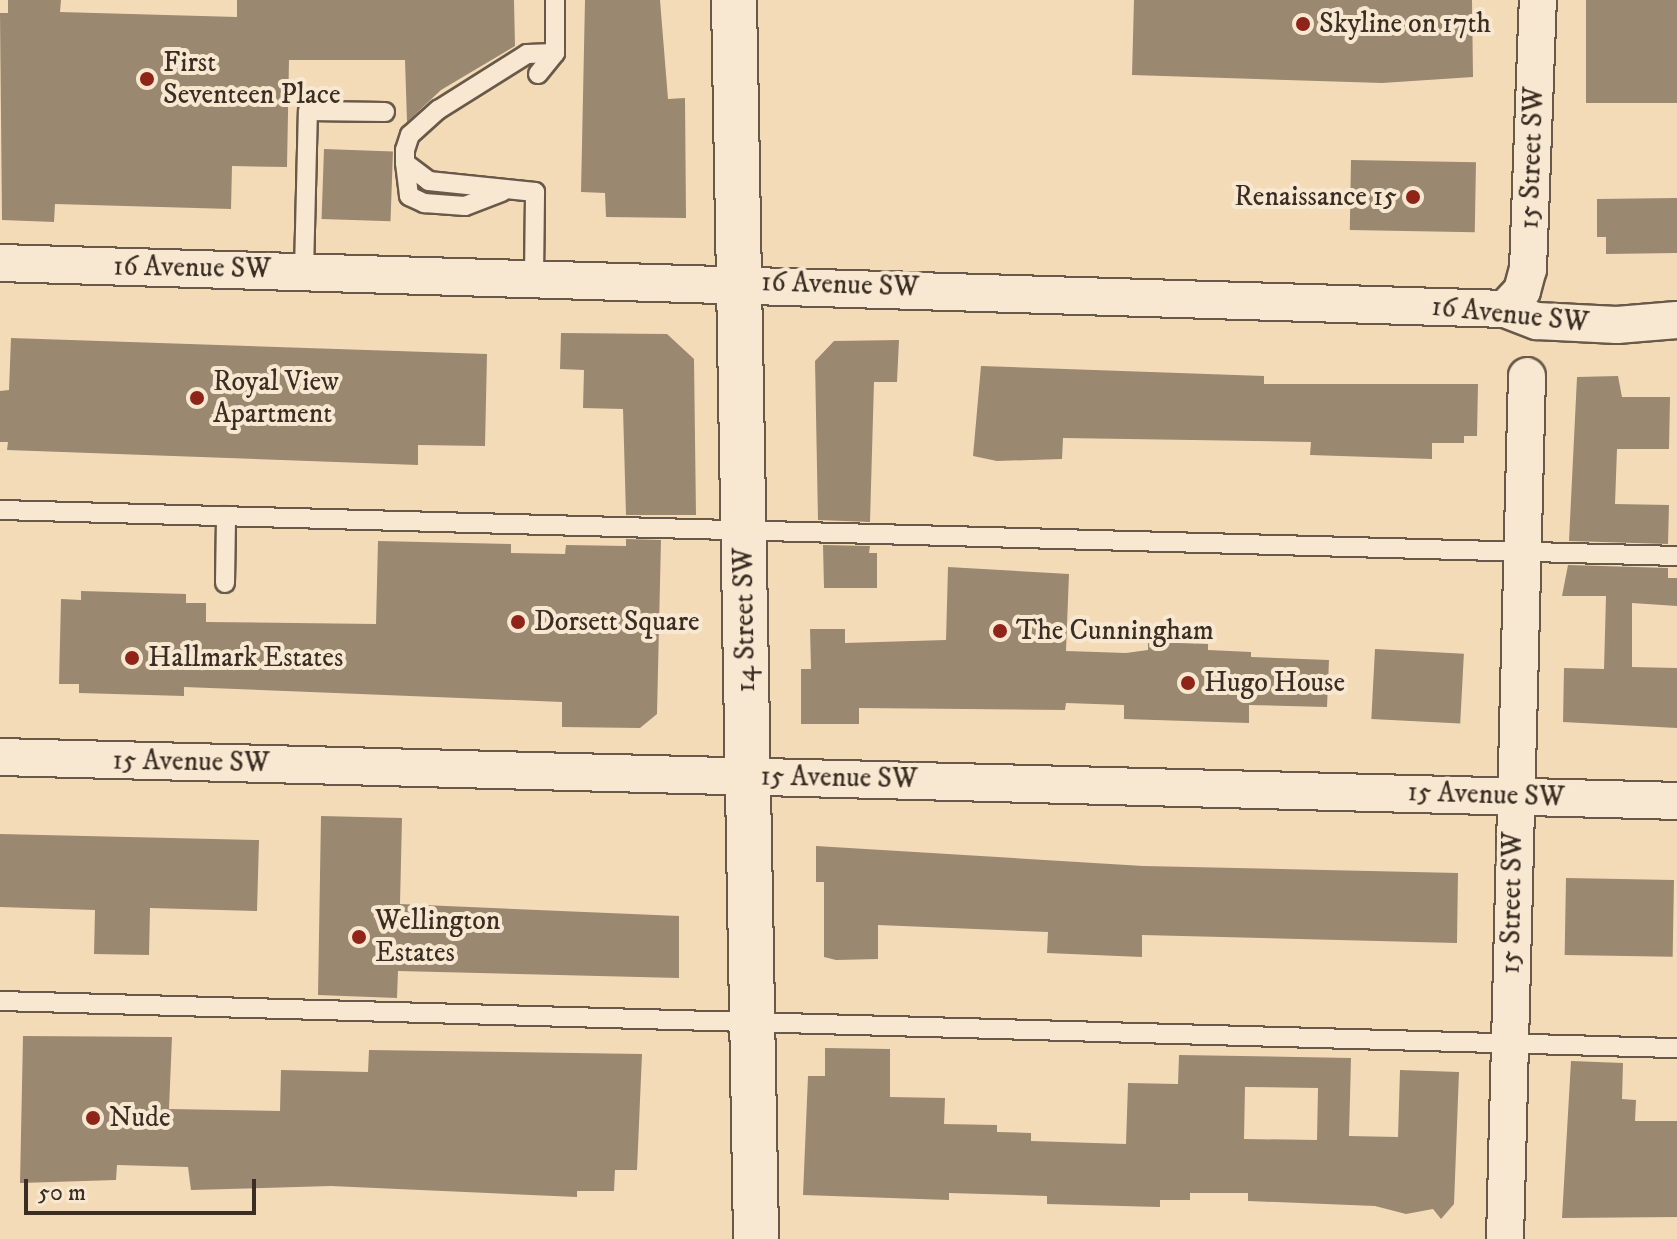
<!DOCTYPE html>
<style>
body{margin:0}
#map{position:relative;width:1677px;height:1239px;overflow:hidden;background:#f4dbb8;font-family:"IM FELL DW Pica",serif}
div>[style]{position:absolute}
.building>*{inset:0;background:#9b8871;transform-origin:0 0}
.roads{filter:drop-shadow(2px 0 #685949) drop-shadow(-2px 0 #685949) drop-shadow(0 2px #685949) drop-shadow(0 -2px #685949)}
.lane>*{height:18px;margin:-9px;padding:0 9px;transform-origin:9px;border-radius:9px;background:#f8e8d1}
.street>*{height:36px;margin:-18px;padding:0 18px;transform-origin:18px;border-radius:18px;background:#f8e8d1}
.secondary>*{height:44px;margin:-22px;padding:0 22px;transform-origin:22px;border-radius:22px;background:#f8e8d1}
.dots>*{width:22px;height:22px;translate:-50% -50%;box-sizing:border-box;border:4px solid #f8e8d1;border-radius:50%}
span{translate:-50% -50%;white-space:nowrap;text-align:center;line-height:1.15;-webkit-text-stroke:8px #f8e8d1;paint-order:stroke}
.poi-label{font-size:28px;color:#3a2e24}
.left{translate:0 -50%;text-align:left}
.right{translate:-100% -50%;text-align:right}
.street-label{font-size:28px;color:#3a2e24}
.scale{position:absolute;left:24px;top:1179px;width:232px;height:36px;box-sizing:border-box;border:4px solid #3a2e24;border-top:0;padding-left:10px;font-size:24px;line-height:28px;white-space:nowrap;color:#3a2e24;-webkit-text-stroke:6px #f8e8d1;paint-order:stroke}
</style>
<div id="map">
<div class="building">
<div style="clip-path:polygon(8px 0,61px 0,60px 12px,237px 17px,237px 0,514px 0,515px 46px,441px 90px,407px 122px,405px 60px,289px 60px,287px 167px,232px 166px,231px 209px,55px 204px,54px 222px,2px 220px,0 13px,8px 13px)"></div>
<div style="clip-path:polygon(585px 0,660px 0,668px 99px,685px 98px,686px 218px,606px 217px,605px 193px,581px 192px)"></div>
<div style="clip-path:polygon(1134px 0,1472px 0,1473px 77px,1382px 83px,1132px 75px)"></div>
<div style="left:1586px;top:0;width:91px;height:103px"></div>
<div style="left:324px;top:149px;width:69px;height:70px;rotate:2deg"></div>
<div style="left:1351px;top:160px;width:125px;height:70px;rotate:1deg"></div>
<div style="clip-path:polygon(1677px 198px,1677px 253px,1606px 254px,1606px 237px,1597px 237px,1597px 199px)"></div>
<div style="clip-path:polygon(561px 333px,667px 334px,694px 359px,696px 515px,626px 515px,623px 409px,583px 408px,584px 370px,560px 369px)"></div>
<div style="clip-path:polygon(11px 338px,487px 354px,485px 446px,418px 445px,418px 465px,7px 450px,8px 442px,0 442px,0 391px,9px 390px)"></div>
<div style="clip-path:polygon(899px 340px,897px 382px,874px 382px,870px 522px,818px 520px,815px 361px,834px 341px)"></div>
<div style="clip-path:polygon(981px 366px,1264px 376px,1264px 384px,1478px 384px,1477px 436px,1464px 436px,1464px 443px,1432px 443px,1432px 459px,1310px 455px,1311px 442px,1063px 438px,1062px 459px,997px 461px,973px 456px)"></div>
<div style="clip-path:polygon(1618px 376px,1622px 397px,1670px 397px,1669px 449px,1617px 449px,1615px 504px,1669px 505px,1668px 544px,1569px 541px,1577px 377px)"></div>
<div style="clip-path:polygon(626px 539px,661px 540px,657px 714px,640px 728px,562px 727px,562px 702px,184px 687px,184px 696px,79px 693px,79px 684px,59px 684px,61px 599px,81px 600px,81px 591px,186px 594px,186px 603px,206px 603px,206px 622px,376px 624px,378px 541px,511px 544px,511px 553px,565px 554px,566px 545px,626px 546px)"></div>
<div style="clip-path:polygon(823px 545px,870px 546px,869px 553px,877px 553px,877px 588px,824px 588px)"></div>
<div style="clip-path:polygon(1568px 565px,1668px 568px,1668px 578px,1677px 578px,1677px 606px,1632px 603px,1632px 667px,1677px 668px,1677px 728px,1563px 722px,1564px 668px,1604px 669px,1606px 596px,1562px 596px)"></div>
<div style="clip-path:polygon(948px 567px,1069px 574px,1066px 651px,1126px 653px,1148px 650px,1148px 642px,1208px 644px,1208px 650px,1251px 652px,1251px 657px,1329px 660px,1327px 707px,1249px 705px,1249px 723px,1124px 719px,1124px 705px,1066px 703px,1065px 710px,859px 708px,859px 724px,801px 724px,801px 669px,811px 669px,810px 629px,845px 629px,845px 643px,946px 640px)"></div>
<div style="left:1375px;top:649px;width:89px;height:70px;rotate:3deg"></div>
<div style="clip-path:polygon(321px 816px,402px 818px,400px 904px,679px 916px,679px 978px,398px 971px,397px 998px,318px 995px)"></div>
<div style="clip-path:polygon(0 834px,259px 840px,257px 911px,150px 908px,149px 955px,94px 954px,95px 910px,0 907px)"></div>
<div style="clip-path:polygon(816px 846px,1143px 866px,1458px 873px,1457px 943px,1142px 935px,1142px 957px,1047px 953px,1048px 932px,878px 925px,878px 959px,836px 960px,824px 957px,824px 882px,816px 882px)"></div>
<div style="left:1566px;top:878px;width:108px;height:77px;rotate:1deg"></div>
<div style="clip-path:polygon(23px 1036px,172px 1037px,169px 1109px,280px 1111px,281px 1070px,368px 1072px,369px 1050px,642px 1054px,637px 1170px,615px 1170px,614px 1191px,577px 1191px,577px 1197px,331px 1186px,191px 1190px,188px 1167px,117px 1165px,116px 1180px,20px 1183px)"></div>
<div style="clip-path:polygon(evenodd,825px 1048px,890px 1049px,890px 1097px,945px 1098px,944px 1124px,997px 1125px,997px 1132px,1031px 1133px,1031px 1141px,1126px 1144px,1128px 1083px,1178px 1084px,1179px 1055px,1351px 1058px,1349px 1136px,1398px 1137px,1400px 1070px,1459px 1072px,1454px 1204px,1441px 1219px,1433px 1209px,1406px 1214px,1375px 1206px,1248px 1201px,1248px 1193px,1190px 1193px,1190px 1200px,1160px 1200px,1160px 1207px,1047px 1204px,1047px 1196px,949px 1193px,949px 1200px,803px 1195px,808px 1076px,825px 1076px,825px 1048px,1245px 1087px,1318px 1088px,1317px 1140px,1244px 1139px,1245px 1087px)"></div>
<div style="clip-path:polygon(1571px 1061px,1623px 1063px,1622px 1099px,1636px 1100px,1635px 1121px,1677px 1121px,1677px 1217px,1562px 1218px)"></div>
</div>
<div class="roads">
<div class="lane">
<div style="left:538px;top:74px;width:27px;rotate:-51deg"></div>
<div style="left:555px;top:53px;width:53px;rotate:-90deg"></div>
<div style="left:405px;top:163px;width:33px;rotate:83deg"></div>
<div style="left:409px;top:196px;width:17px;rotate:25deg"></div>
<div style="left:424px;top:203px;width:41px;rotate:4.2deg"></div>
<div style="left:465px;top:206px;width:39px;rotate:-21deg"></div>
<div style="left:304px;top:271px;width:160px;rotate:-88.6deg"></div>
<div style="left:308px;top:111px;width:77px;rotate:0.7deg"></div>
<div style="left:534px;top:277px;width:85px;rotate:-89.3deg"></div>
<div style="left:535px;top:192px;width:107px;rotate:-174.1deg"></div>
<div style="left:429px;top:181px;width:30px;rotate:-143deg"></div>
<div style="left:405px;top:163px;width:13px;rotate:-90deg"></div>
<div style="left:405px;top:150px;width:16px;rotate:-72deg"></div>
<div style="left:410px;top:135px;width:38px;rotate:-42deg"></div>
<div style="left:438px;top:110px;width:105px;rotate:-32.2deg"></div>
<div style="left:527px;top:54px;width:28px;rotate:-2deg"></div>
<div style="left:0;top:510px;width:1678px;rotate:1.57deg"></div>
<div style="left:225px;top:583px;width:67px;rotate:-89.1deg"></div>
<div style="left:0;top:1001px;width:1678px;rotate:1.61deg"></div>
</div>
<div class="street">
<div style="left:0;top:263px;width:1506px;rotate:1.75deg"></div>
<div style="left:1505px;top:309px;width:34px;rotate:21deg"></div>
<div style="left:1537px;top:321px;width:80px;rotate:2.9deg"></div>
<div style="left:1617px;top:325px;width:60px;rotate:-4.8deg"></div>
<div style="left:1505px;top:309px;width:25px;rotate:-47deg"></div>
<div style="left:1522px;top:291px;width:23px;rotate:-75deg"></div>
<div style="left:1528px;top:269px;width:269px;rotate:-87.9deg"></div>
<div style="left:0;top:757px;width:1678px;rotate:1.5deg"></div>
<div style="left:1505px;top:1239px;width:863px;rotate:-88.54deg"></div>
</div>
<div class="secondary">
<div style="left:734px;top:0;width:1239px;rotate:88.98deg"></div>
</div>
</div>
<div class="dots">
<div style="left:1303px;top:24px;background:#8f2418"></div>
<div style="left:147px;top:79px;background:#8f2418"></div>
<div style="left:1413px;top:197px;background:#8f2418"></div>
<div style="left:197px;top:398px;background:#8f2418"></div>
<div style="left:518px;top:622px;background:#8f2418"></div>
<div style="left:1000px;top:631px;background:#8f2418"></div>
<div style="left:132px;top:658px;background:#8f2418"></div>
<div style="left:1188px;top:683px;background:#8f2418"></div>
<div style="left:359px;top:937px;background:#8f2418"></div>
<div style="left:93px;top:1118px;background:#8f2418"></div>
</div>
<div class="poi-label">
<span class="left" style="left:1319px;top:24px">Skyline on 17th</span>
<span class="left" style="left:163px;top:79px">First<br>Seventeen Place</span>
<span class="right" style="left:1397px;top:197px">Renaissance 15</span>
<span class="left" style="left:213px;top:398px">Royal View<br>Apartment</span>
<span class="left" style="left:534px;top:622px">Dorsett Square</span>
<span class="left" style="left:1016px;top:631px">The Cunningham</span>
<span class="left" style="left:148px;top:658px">Hallmark Estates</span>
<span class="left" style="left:1204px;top:683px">Hugo House</span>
<span class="left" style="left:375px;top:937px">Wellington<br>Estates</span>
<span class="left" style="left:109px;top:1118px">Nude</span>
</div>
<div class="street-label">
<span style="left:1532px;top:158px;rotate:-88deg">15 Street SW</span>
<span style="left:192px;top:268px;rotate:1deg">16 Avenue SW</span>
<span style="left:840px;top:285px;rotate:2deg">16 Avenue SW</span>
<span style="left:1510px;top:315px;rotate:6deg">16 Avenue SW</span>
<span style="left:745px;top:620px;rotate:-91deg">14 Street SW</span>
<span style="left:191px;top:762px;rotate:1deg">15 Avenue SW</span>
<span style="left:839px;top:778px;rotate:1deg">15 Avenue SW</span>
<span style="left:1486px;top:795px;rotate:2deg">15 Avenue SW</span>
<span style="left:1512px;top:903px;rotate:-89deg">15 Street SW</span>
</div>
<div class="scale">50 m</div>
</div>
